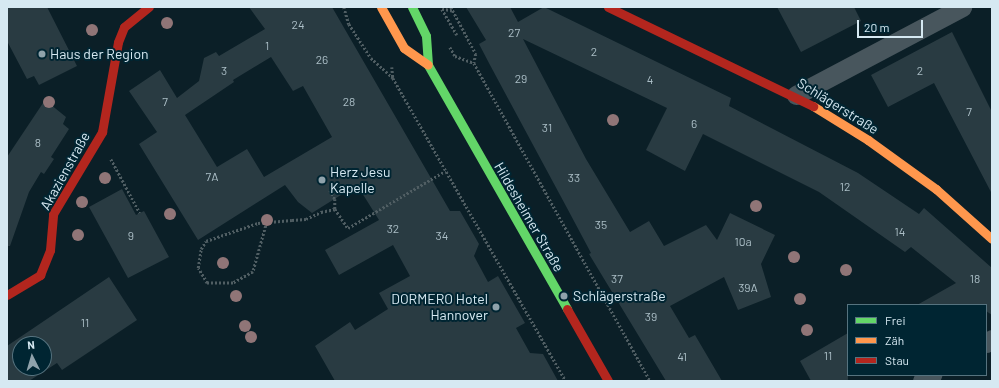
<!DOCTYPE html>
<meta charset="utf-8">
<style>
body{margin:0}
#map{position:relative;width:999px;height:388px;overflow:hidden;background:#0b1f27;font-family:Barlow,sans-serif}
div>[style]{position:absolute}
.building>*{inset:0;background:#293b42}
.path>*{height:2.5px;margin-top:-1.25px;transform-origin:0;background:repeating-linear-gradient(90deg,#505e63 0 2px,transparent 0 4px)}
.street>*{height:19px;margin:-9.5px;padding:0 9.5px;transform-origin:9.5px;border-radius:9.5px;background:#48565d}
.fast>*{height:9px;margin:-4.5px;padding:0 4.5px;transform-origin:4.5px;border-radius:4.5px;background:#63d668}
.slow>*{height:9px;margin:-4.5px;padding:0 4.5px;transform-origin:4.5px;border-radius:4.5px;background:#ff974d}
.jam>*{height:9px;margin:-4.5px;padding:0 4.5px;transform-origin:4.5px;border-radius:4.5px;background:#b3261e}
.trees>*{width:12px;height:12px;margin:-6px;border-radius:50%;background:#907577}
.dots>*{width:11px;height:11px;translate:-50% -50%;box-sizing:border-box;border:2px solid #002532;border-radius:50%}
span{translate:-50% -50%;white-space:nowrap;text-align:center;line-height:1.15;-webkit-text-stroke:4px #002532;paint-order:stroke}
.number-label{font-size:12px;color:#abbec6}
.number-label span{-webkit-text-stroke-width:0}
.poi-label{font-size:14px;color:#d6e9f2}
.left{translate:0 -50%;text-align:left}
.right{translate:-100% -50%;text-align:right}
.street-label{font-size:14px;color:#d6e9f2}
.frame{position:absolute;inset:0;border:8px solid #d6e9f2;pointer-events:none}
.legend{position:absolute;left:847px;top:304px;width:140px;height:72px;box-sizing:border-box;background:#002532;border:1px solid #56737f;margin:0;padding:5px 7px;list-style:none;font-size:12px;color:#d6e9f2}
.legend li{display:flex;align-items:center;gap:8px;height:20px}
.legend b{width:20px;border:1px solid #56737f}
.north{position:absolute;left:12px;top:336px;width:40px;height:40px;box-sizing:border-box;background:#002532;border:1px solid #56737f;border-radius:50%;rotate:355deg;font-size:11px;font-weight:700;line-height:16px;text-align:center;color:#d6e9f2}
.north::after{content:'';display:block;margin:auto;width:14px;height:18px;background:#8fa2ab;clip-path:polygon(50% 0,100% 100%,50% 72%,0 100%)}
.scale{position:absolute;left:857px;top:20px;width:66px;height:18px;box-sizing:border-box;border:2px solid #d6e9f2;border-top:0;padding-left:5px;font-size:12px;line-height:14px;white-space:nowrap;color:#d6e9f2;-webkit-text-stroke:3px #002532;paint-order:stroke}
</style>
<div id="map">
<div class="building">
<div style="clip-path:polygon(7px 7px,47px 7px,77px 66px,39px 85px,34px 76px,27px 79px,7px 41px)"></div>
<div style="clip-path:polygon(evenodd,249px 7px,332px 7px,450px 211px,460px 211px,479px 244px,474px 256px,488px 282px,498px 276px,525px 323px,516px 328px,530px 353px,543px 354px,558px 381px,335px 381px,315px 346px,350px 322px,355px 330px,388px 309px,379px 293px,410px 276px,393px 245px,339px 275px,325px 250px,379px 220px,357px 185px,312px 213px,298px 202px,285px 185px,198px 240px,139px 144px,157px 132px,129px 91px,160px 70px,177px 98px,199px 81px,204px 58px,216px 52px,219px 56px,265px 29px,249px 7px,271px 57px,293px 91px,303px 86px,332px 137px,264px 177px,247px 149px,217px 167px,185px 115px,234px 82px,233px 80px,271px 57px)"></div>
<div style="clip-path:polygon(466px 7px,510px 7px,518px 22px,544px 7px,731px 98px,729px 106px,858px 173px,919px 214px,924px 208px,992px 268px,992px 315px,986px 311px,986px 305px,917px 305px,956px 283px,911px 247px,905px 252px,819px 192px,703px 134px,685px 171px,646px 150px,667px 108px,523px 39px,586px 159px,630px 232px,649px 221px,664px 246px,706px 225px,717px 240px,730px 213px,775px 235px,761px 264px,771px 297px,738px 310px,724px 277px,670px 306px,689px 338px,695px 335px,722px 381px,666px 381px,589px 254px,591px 253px,567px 208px,490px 65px,479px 44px,486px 40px)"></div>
<div style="clip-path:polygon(777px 7px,854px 7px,861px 21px,801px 52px)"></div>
<div style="clip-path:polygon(952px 32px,992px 112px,992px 194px,934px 83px,888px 107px,871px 75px)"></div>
<div style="clip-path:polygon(45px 100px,66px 117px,63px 124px,69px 129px,51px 157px,54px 159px,44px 174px,41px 172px,29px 192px,10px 246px,7px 246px,7px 157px)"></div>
<div style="clip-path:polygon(122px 189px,136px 215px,144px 211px,169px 257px,128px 278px,89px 207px)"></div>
<div style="clip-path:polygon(evenodd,109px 277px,137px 320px,62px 370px,57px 363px,29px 381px,7px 381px,7px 346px,109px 277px,20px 344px,44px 344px,44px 368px,20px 368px,20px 344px)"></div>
<div style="clip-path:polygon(848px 333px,848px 381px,811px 381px,800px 361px)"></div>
</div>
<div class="path">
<div style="left:344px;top:7px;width:18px;rotate:74deg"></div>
<div style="left:349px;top:24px;width:40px;rotate:57.1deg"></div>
<div style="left:371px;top:58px;width:30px;rotate:42deg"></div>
<div style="left:393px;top:78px;width:349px;rotate:60.3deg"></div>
<div style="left:451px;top:7px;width:53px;rotate:62deg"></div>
<div style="left:476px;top:54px;width:9px;rotate:103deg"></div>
<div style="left:452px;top:11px;width:10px;rotate:-169deg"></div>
<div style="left:442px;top:9px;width:30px;rotate:60deg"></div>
<div style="left:450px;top:47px;width:10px;rotate:61deg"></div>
<div style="left:455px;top:56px;width:20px;rotate:20deg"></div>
<div style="left:474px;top:63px;width:363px;rotate:61deg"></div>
<div style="left:392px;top:67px;width:11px;rotate:85deg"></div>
<div style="left:111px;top:159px;width:61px;rotate:61.8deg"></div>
<div style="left:330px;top:190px;width:10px;rotate:61deg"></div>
<div style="left:335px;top:199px;width:10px;rotate:90deg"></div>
<div style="left:335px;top:209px;width:23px;rotate:56deg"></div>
<div style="left:348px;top:228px;width:113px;rotate:-30.4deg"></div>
<div style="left:267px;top:222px;width:52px;rotate:105.6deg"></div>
<div style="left:253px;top:272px;width:23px;rotate:151deg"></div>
<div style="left:233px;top:283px;width:26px;rotate:180deg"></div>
<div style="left:207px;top:283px;width:17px;rotate:-121deg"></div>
<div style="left:198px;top:268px;width:19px;rotate:-81deg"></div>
<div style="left:201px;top:249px;width:9px;rotate:-58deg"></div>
<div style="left:206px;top:241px;width:55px;rotate:-19.1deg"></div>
<div style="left:258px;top:223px;width:34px;rotate:-5deg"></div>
<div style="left:292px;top:220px;width:14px;rotate:-4deg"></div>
<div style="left:306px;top:219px;width:17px;rotate:-25deg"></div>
<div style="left:321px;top:212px;width:14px;rotate:-12deg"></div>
</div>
<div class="street">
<div style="left:796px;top:95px;width:188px;rotate:-27.9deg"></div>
<div style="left:986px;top:343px;width:7px;rotate:-34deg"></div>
<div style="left:922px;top:381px;width:12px;rotate:-31deg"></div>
</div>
<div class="fast">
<div style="left:412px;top:7px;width:32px;rotate:64deg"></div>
<div style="left:426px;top:36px;width:29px;rotate:86deg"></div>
<div style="left:428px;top:65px;width:281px;rotate:60.3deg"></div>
</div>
<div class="slow">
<div style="left:381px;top:7px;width:47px;rotate:60.7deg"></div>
<div style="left:404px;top:48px;width:29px;rotate:35deg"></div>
<div style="left:813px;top:106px;width:65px;rotate:31.7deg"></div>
<div style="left:868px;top:140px;width:84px;rotate:35.8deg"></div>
<div style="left:936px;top:189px;width:75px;rotate:41.8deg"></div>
</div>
<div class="jam">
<div style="left:608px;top:7px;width:228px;rotate:25.8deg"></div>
<div style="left:7px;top:295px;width:39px;rotate:-31deg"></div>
<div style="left:40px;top:275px;width:27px;rotate:-68deg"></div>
<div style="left:50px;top:250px;width:36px;rotate:-85deg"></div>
<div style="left:53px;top:214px;width:96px;rotate:-59.1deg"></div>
<div style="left:102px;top:132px;width:91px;rotate:-79.9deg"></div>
<div style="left:118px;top:42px;width:16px;rotate:-68deg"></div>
<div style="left:124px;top:27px;width:32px;rotate:-39deg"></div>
<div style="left:567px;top:309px;width:83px;rotate:60.3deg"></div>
</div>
<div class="trees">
<div style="left:167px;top:23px"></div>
<div style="left:92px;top:30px"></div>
<div style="left:49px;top:102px"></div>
<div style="left:613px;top:120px"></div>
<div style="left:105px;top:178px"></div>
<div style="left:82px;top:202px"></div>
<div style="left:756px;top:206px"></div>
<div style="left:170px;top:214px"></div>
<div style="left:267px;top:220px"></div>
<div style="left:78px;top:235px"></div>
<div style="left:794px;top:257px"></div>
<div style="left:223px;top:263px"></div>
<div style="left:846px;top:270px"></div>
<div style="left:236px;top:296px"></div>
<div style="left:800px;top:299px"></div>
<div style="left:245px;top:326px"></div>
<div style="left:807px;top:330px"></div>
<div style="left:251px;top:337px"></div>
</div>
<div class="dots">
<div style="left:42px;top:54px;background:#8fa2ab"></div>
<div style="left:322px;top:180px;background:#8fa2ab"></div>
<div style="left:564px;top:296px;background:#8fa2ab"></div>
<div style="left:496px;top:307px;background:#8fa2ab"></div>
</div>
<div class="number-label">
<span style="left:298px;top:25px">24</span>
<span style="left:514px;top:33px">27</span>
<span style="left:267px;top:46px">1</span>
<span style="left:594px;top:52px">2</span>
<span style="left:322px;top:60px">26</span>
<span style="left:224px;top:71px">3</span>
<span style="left:920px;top:71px">2</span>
<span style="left:521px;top:79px">29</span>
<span style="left:650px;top:80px">4</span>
<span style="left:165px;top:102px">7</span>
<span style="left:349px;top:102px">28</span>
<span style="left:969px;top:112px">7</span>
<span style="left:694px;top:124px">6</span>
<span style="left:547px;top:128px">31</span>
<span style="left:38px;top:143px">8</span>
<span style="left:212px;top:177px">7A</span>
<span style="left:574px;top:178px">33</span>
<span style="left:845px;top:187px">12</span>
<span style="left:601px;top:225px">35</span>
<span style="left:393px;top:229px">32</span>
<span style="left:900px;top:232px">14</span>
<span style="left:131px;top:236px">9</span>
<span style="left:442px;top:236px">34</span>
<span style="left:743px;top:242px">10a</span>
<span style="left:617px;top:279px">37</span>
<span style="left:975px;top:279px">18</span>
<span style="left:748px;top:288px">39A</span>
<span style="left:651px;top:317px">39</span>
<span style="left:85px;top:323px">11</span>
<span style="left:828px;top:356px">11</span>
<span style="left:682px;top:357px">41</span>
</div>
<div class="poi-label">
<span class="left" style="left:50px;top:54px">Haus der Region</span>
<span class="left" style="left:330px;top:180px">Herz Jesu<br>Kapelle</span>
<span class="left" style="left:573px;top:296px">Schlägerstraße</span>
<span class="right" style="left:488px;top:307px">DORMERO Hotel<br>Hannover</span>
</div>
<div class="street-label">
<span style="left:838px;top:106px;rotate:32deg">Schlägerstraße</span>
<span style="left:65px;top:171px;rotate:-61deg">Akazienstraße</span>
<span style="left:529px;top:217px;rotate:60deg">Hildesheimer Straße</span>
</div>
<div class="frame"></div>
<ul class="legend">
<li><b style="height:5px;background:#63d668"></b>Frei</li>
<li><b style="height:5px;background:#ff974d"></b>Zäh</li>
<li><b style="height:5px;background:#b3261e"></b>Stau</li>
</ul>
<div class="north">N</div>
<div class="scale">20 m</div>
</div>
